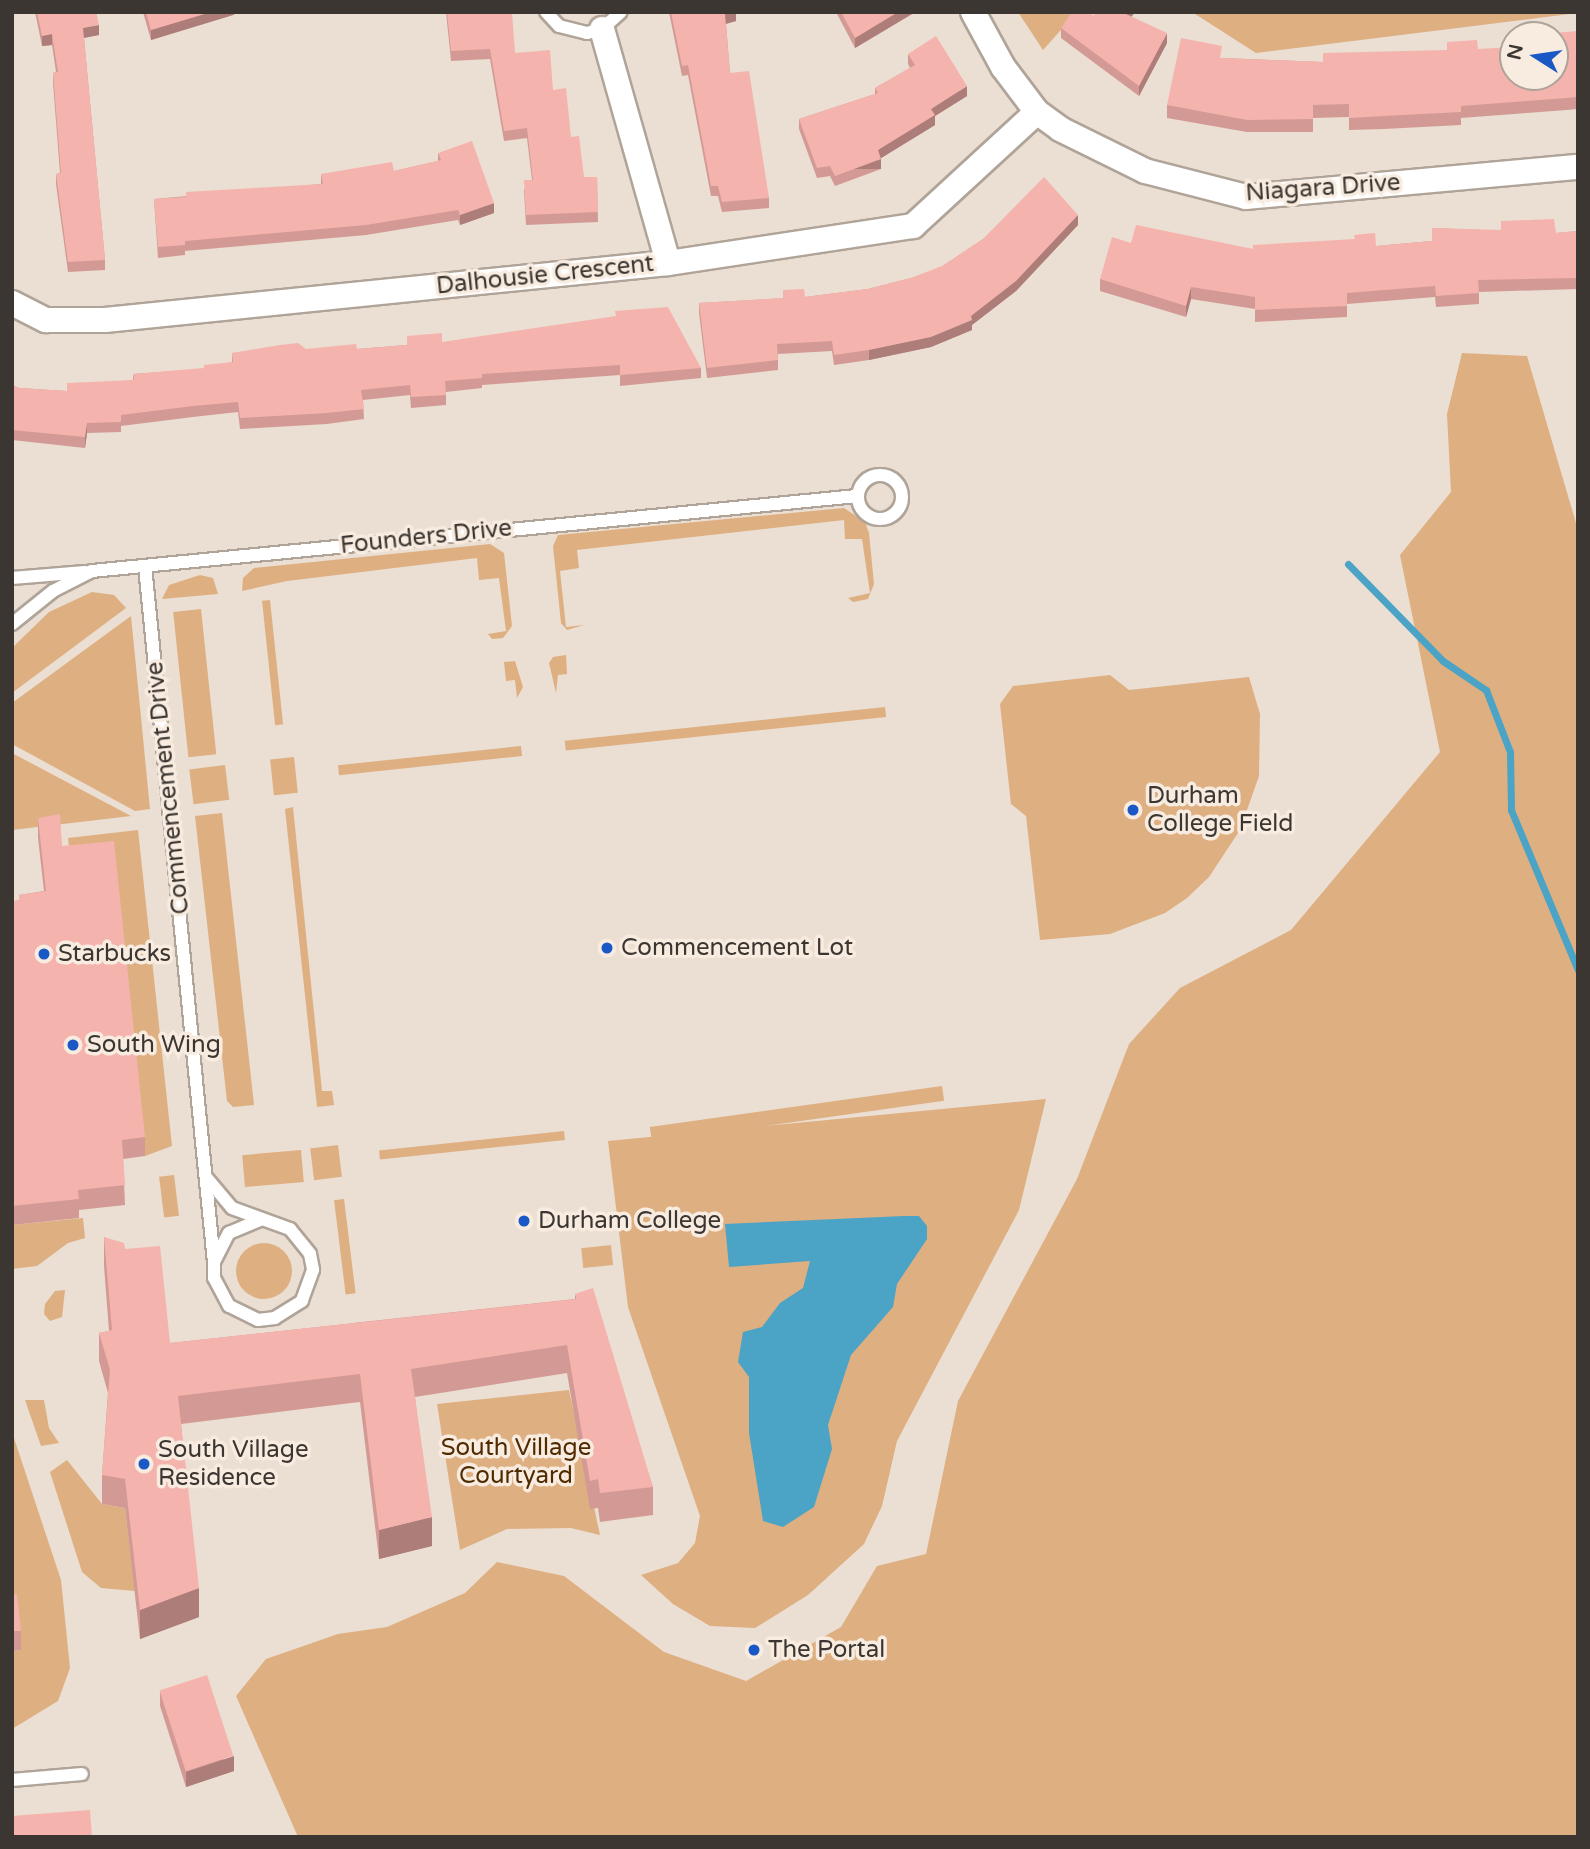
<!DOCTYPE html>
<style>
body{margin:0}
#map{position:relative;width:1590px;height:1849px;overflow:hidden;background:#ebded2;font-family:"Varela Round",sans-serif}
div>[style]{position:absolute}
.green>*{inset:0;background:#deaf81;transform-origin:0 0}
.round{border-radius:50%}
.water>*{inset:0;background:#4ba3c6}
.stream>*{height:7px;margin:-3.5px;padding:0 3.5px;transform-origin:3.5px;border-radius:3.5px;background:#4ba3c6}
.roads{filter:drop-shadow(2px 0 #b0a499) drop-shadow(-2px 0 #b0a499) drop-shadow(0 2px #b0a499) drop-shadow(0 -2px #b0a499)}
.service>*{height:12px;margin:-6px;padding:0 6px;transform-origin:6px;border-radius:6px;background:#fff}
.service>.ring{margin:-6px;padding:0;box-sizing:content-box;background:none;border:12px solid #fff;border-radius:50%}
.minor>*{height:24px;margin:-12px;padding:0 12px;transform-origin:12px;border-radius:12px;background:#fff}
.wall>*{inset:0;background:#d39a95}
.shaded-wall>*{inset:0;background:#ac7d79;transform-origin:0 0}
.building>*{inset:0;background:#f5b3ad;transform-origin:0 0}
.dots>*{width:19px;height:19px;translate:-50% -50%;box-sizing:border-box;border:4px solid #f8ebdf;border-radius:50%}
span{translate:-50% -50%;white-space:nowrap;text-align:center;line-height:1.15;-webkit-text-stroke:7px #f8ebdf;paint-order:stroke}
.street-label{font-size:24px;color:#3b3631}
.poi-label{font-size:24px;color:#3b3631}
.left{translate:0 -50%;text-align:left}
.park-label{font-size:24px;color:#502b00}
.frame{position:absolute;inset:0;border:14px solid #3b3631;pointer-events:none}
.north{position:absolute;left:1499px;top:21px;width:70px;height:70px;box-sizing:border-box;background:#f8ebdf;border:2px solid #aca399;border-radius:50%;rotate:282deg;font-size:19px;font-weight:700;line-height:28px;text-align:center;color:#3b3631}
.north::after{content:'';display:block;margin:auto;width:24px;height:32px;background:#1a59c5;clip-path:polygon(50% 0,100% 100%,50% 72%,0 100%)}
</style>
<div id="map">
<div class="green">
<div style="clip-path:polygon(1018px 12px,1077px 12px,1043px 50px)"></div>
<div style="clip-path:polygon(1192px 12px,1570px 12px,1570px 14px,1256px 53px)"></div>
<div style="clip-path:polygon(1462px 353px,1527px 356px,1578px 530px,1578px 1837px,298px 1837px,236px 1696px,266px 1659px,338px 1634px,387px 1627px,465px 1593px,497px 1562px,564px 1576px,664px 1652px,746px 1681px,841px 1627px,877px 1566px,926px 1554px,958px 1401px,1077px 1179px,1129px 1044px,1180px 988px,1291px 930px,1440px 752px,1400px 555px,1451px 492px,1447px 414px)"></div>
<div style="clip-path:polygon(844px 508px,865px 522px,869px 533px,874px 584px,868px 599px,853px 602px,848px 598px,870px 593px,862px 539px,845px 539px,844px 520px,577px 550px,579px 568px,560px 571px,566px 627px,584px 625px,567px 630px,561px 623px,553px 546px,558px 535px)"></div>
<div style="clip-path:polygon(490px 544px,504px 553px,512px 626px,503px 638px,492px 639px,488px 634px,506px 631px,499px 578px,479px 580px,477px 558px,287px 581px,242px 591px,243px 578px,254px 568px)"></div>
<div style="clip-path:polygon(200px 575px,213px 578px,218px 594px,162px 599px,169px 585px)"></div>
<div style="clip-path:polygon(92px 592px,114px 595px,126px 608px,12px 693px,12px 648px,49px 612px)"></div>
<div style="left:270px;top:600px;width:125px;height:8px;rotate:84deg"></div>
<div style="left:201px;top:609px;width:146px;height:28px;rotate:84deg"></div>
<div style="clip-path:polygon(131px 616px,150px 809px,135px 811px,12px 744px,12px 703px)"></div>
<div style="clip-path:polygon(566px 655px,567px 674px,558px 675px,556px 693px,549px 663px,553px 657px)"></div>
<div style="clip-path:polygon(515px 661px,523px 687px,517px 698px,515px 680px,506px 681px,504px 662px)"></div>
<div style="clip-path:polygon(1110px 675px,1129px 690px,1249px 677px,1260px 714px,1259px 776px,1240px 830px,1209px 877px,1187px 898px,1165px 913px,1110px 934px,1040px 940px,1026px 816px,1011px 804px,1000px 704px,1013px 686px)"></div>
<div style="left:885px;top:707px;width:10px;height:322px;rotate:84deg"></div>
<div style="left:521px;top:746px;width:10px;height:184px;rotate:84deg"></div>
<div style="clip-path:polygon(12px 753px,131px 816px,12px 830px)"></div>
<div style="left:294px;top:757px;width:36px;height:24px;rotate:84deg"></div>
<div style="left:225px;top:765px;width:35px;height:36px;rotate:83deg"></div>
<div style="clip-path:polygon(293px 807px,322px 1091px,332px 1091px,334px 1105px,317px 1107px,285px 809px)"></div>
<div style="clip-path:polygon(222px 813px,254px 1105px,233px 1107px,227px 1101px,195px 816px)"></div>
<div style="clip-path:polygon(138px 830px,172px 1146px,145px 1156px,114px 861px,71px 865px,68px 838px)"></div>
<div style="left:942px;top:1086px;width:15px;height:295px;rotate:82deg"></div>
<div style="clip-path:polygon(1046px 1099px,1019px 1210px,897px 1441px,882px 1506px,864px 1544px,808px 1595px,755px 1628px,710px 1626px,673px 1604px,641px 1575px,678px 1563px,695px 1543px,700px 1516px,628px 1307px,608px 1141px)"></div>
<div style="left:564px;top:1131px;width:9px;height:186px;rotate:84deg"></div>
<div style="left:338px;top:1145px;width:32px;height:28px;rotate:83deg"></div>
<div style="left:301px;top:1150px;width:32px;height:59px;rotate:85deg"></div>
<div style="left:174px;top:1175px;width:41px;height:15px;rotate:83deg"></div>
<div style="left:344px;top:1199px;width:95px;height:10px;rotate:83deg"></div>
<div style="clip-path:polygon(83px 1218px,85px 1238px,68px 1243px,37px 1266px,12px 1269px,12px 1225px)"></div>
<div class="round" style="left:236px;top:1243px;width:56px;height:56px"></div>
<div style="left:611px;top:1245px;width:20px;height:30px;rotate:84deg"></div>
<div style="clip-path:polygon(65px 1290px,62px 1317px,50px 1321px,44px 1314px,45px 1304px,55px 1291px)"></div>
<div style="clip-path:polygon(569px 1390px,600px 1535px,571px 1528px,507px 1529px,460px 1550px,437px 1404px)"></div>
<div style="clip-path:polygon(25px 1400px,44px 1400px,49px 1428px,59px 1443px,41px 1446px)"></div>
<div style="clip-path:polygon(12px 1432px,61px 1580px,70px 1668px,58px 1701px,12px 1729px,12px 1651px,21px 1650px,12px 1614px)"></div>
<div style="clip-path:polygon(67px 1460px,102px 1504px,125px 1508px,135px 1591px,101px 1588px,82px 1572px,50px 1472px)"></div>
</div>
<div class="water">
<div style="clip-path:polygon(904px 1216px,919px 1216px,927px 1226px,927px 1239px,897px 1284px,893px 1307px,851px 1355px,828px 1425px,832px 1449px,814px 1507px,783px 1527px,763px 1521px,749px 1433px,749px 1377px,738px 1362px,743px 1332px,762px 1327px,780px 1303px,803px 1288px,810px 1261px,729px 1267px,725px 1224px)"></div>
</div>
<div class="stream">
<div style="left:1348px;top:564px;width:136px;rotate:45.6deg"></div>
<div style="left:1443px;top:661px;width:52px;rotate:34deg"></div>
<div style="left:1486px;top:690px;width:66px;rotate:68.8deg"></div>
<div style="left:1510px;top:752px;width:58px;rotate:89deg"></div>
<div style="left:1511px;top:810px;width:173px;rotate:67.3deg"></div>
</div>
<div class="roads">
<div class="service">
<div style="left:546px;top:12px;width:19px;rotate:47deg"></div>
<div style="left:559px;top:26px;width:29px;rotate:14deg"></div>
<div style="left:587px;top:33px;width:16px;rotate:-15deg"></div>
<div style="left:602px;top:29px;width:25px;rotate:-42deg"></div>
<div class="ring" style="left:858px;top:475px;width:32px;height:32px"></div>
<div style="left:145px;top:566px;width:699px;rotate:84.34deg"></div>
<div style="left:12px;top:578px;width:73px;rotate:-4.7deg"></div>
<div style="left:12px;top:624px;width:53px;rotate:-38.8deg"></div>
<div style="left:53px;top:591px;width:44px;rotate:-27.1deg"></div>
<div style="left:92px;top:571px;width:769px;rotate:-5.6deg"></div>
<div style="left:206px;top:1177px;width:40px;rotate:50deg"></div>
<div style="left:232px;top:1208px;width:62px;rotate:19.9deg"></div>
<div style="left:290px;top:1229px;width:32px;rotate:51deg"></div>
<div style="left:310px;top:1254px;width:16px;rotate:79deg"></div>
<div style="left:313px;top:1270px;width:33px;rotate:110deg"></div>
<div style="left:302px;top:1301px;width:32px;rotate:148deg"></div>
<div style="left:275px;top:1318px;width:17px;rotate:173deg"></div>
<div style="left:258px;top:1320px;width:32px;rotate:-154deg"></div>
<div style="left:229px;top:1306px;width:32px;rotate:-118deg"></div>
<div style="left:214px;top:1278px;width:16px;rotate:-90deg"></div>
<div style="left:214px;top:1262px;width:33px;rotate:-63deg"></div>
<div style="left:229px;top:1233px;width:33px;rotate:-23deg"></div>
<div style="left:12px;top:1780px;width:70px;rotate:-4.9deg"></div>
</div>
<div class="minor">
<div style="left:973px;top:12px;width:63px;rotate:61.4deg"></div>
<div style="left:1003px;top:67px;width:56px;rotate:52.9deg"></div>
<div style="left:1037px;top:112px;width:29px;rotate:36deg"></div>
<div style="left:1060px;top:129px;width:95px;rotate:26.3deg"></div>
<div style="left:1145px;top:171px;width:104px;rotate:14.4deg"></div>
<div style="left:1246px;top:197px;width:333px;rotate:-5.2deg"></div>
<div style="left:602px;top:29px;width:243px;rotate:74.2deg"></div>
<div style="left:12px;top:303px;width:38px;rotate:27deg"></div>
<div style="left:46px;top:320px;width:59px"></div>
<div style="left:105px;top:320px;width:566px;rotate:-5.78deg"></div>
<div style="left:668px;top:263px;width:248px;rotate:-8.6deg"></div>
<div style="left:913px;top:226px;width:168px;rotate:-42.6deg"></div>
</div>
</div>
<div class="wall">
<div style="clip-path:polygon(35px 12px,96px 12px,99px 35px,84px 38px,105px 260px,105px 270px,68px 272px,56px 184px,56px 174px,60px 173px,53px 83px,53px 73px,56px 72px,52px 45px,42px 46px)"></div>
<div style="clip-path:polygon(143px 12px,238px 12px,233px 15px,151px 40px)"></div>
<div style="clip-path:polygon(446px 12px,493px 12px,515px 53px,553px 90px,571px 137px,584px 177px,597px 177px,598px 222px,526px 225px,524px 190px,532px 180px,527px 138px,504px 141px,490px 59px,451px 61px)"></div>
<div style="clip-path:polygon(669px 12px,736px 12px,736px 21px,726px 24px,730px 73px,769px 198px,769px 208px,722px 212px,718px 196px,711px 196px,688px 75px,682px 76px)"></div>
<div style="clip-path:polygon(836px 12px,912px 12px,912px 14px,855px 48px)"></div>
<div style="clip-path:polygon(1096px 12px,1135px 12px,1131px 17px,1167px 43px,1139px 96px,1061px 38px,1061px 28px,1094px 16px)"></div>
<div style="clip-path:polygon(1578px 31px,1578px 109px,1461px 118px,1461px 125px,1384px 129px,1349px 130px,1349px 117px,1313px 118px,1313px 132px,1247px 132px,1167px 118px,1167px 105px,1222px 58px,1323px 62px,1478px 49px,1513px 77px)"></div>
<div style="clip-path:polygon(908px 54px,967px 96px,935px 116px,935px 125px,881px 158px,881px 169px,835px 186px,830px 176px,817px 178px,799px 129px,799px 119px,875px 94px,875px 88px,910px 68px,908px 64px)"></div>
<div style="clip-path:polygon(438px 153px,494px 213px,460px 225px,458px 220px,366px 235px,185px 251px,185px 255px,158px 258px,154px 199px,321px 184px,321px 174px,394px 171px,438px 161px)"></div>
<div style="clip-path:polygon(1078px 225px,1016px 291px,972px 325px,972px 330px,931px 347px,869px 360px,834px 365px,832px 351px,778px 354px,778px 370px,707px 378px,699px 313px,699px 303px,805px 297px,868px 289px,911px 278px)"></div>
<div style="clip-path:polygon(1432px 228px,1556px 233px,1578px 231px,1578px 289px,1479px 292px,1479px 304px,1436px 307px,1435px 297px,1347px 304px,1347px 317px,1255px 322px,1255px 309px,1191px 299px,1186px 317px,1100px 291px,1100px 279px,1131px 243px,1253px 249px,1376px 246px,1432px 241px)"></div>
<div style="clip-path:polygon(407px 336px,442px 342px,701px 368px,701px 378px,620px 386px,620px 375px,482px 385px,482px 388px,446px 392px,446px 405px,411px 408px,410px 395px,363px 400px,364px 419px,327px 424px,240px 429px,238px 412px,193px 417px,121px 426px,121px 432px,87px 433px,85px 448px,12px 440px,12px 385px,19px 388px,67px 391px,133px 380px,133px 374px,204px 369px,232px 362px,232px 353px,306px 349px,357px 349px,407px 345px)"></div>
<div style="clip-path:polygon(38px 818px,62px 846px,145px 1137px,145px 1156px,123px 1159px,125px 1205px,79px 1210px,79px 1218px,12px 1225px,12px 901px,19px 901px,19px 895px,44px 891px,38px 838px)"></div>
<div style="clip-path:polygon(104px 1237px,125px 1249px,170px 1343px,575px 1299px,575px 1294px,653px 1487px,653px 1515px,600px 1522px,598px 1508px,590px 1509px,567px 1373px,415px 1397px,432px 1546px,379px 1559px,360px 1402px,181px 1424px,199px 1617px,140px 1639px,125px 1508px,102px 1504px,102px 1475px,108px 1393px,99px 1361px,99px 1333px,109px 1331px,104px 1266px)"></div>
<div style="clip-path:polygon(12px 1594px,21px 1631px,21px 1650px,12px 1651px)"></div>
<div style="clip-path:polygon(160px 1691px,234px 1771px,186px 1787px,160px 1706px)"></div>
</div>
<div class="shaded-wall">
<div style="clip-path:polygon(211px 12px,238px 12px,233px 15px,151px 40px,151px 30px)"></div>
<div style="clip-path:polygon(733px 12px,736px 12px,736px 21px,725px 24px,725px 14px)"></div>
<div style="clip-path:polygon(898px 12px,912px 12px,912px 14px,855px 48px,855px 38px)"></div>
<div style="clip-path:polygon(1127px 12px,1135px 12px,1126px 24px,1126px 14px)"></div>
<div style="clip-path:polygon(99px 25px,99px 35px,83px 38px,83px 28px)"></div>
<div style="clip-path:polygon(1167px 33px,1167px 43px,1139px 96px,1139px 86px)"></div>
<div style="clip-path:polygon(52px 34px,52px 45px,42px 46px,42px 36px)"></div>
<div style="clip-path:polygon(967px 86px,967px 96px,935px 116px,935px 125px,878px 160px,878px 150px,931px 109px)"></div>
<div style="left:881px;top:159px;width:10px;height:49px;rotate:90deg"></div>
<div style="clip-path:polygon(494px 203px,494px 213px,460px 225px,460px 215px)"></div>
<div style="clip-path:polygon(1078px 215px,1078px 225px,1016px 291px,972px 325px,972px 330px,931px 347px,869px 360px,869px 350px)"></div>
<div style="clip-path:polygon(1191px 287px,1191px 299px,1186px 317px,1186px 306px)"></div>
<div style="clip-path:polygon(87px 423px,87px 433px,85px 448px,85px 437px)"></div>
<div style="clip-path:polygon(432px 1517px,432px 1546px,379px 1559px,379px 1530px)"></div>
<div style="clip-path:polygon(199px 1588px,199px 1617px,140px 1639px,140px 1610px)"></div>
<div style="clip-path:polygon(234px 1756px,234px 1771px,186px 1787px,186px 1772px)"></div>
</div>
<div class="building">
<div style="clip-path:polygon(37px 12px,96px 12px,99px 25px,83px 28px,105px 260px,68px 262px,56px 174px,61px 173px,53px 73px,58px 72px,52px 34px,42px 36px)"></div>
<div style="clip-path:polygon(146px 12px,211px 12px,151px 30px)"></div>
<div style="clip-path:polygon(447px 12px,490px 12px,490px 13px,512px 12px,515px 53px,550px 50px,553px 90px,566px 88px,571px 137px,579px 136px,584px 177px,597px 177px,598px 212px,526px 215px,524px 180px,533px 180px,527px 128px,504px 131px,490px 49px,451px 51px)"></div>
<div style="clip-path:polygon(671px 12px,733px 12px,725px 14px,730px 73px,749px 71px,769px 198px,722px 202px,718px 186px,711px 186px,688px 65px,682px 66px)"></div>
<div style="clip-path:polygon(841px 12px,898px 12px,855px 38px)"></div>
<div style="clip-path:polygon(1072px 12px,1089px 12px,1094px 16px,1096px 12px,1127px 12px,1126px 14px,1167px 33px,1139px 86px,1061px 28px)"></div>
<div style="clip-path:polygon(1578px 31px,1578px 97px,1461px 106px,1461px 112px,1384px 116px,1349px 118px,1349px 104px,1313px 105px,1313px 119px,1247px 120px,1167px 105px,1181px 38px,1222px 46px,1220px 58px,1323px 62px,1323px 53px,1447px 50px,1447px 42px,1477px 40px,1478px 49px,1513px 47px,1513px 77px,1555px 77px,1555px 35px,1539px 34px)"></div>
<div style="clip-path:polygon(936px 36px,967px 86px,931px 109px,935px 115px,878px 150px,881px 159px,835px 176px,830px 166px,817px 168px,799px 119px,878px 93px,875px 88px,915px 65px,908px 54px)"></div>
<div style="clip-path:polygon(472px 141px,494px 203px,460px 215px,458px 210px,366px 225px,185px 241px,185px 245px,158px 247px,154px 199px,186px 197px,186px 192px,323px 184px,321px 174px,392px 162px,394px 171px,441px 160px,438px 153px)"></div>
<div style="clip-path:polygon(1044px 177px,1078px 215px,1016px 281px,971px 316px,972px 320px,931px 337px,869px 350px,834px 355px,832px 341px,777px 344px,778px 360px,707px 368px,699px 303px,783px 298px,783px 290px,804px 289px,805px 297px,868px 289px,911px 278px,942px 266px,984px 238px)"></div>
<div style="clip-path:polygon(1554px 219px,1556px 233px,1578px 231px,1578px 278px,1478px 280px,1479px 293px,1436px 296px,1435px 286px,1347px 293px,1347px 306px,1255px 310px,1255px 297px,1191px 287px,1186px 306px,1100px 279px,1112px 237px,1131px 243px,1136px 225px,1253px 249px,1253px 245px,1355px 239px,1354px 235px,1375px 233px,1376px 246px,1432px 241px,1432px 228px,1501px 230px,1501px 221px)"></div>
<div style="clip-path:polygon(668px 307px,701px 368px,620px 375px,620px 365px,482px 374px,482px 378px,445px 381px,446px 395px,411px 397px,410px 385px,361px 390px,364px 409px,327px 413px,240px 418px,238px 402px,193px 406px,121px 415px,121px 422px,87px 423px,85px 437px,12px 430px,12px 385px,19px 388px,67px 391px,67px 383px,134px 380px,133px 374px,204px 368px,204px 365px,233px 362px,232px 353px,280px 345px,298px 343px,306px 349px,356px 344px,357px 349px,407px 345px,407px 336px,442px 333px,442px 342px,616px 316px,615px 311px)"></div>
<div style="clip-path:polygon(60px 814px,62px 846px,114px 841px,145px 1137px,122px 1140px,125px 1185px,78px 1190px,79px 1199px,12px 1206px,12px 901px,19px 900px,19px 895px,46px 891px,38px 818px)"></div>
<div style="clip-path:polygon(104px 1237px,124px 1243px,125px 1249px,160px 1246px,170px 1343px,577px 1299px,575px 1294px,593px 1288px,653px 1487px,600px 1493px,598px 1479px,590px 1481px,567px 1345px,411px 1369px,432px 1517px,379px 1530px,360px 1374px,178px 1396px,199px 1588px,140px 1610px,125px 1479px,102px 1475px,110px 1370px,99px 1333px,112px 1330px)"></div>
<div style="clip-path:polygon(12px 1594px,17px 1594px,21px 1631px,12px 1631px)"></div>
<div style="left:207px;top:1675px;width:85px;height:50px;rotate:72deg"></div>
<div style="clip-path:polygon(90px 1810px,92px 1837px,12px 1837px,12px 1816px)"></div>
</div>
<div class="dots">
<div style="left:1133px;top:810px;background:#1a59c5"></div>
<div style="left:607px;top:948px;background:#1a59c5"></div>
<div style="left:44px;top:954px;background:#1a59c5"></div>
<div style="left:73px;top:1045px;background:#1a59c5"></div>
<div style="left:524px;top:1221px;background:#1a59c5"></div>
<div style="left:144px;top:1464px;background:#1a59c5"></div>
<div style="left:754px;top:1650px;background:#1a59c5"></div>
</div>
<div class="street-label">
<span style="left:1323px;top:188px;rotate:-4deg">Niagara Drive</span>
<span style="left:545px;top:275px;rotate:-6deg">Dalhousie Crescent</span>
<span style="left:426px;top:537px;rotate:-6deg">Founders Drive</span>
<span style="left:168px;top:788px;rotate:-96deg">Commencement Drive</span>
</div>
<div class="poi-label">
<span class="left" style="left:1147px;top:810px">Durham<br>College Field</span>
<span class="left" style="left:621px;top:948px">Commencement Lot</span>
<span class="left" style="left:58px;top:954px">Starbucks</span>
<span class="left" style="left:87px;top:1045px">South Wing</span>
<span class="left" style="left:538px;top:1221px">Durham College</span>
<span class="left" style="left:158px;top:1464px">South Village<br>Residence</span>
<span class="left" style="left:768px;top:1650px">The Portal</span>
</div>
<div class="park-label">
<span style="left:516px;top:1462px">South Village<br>Courtyard</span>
</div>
<div class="frame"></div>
<div class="north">N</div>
</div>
